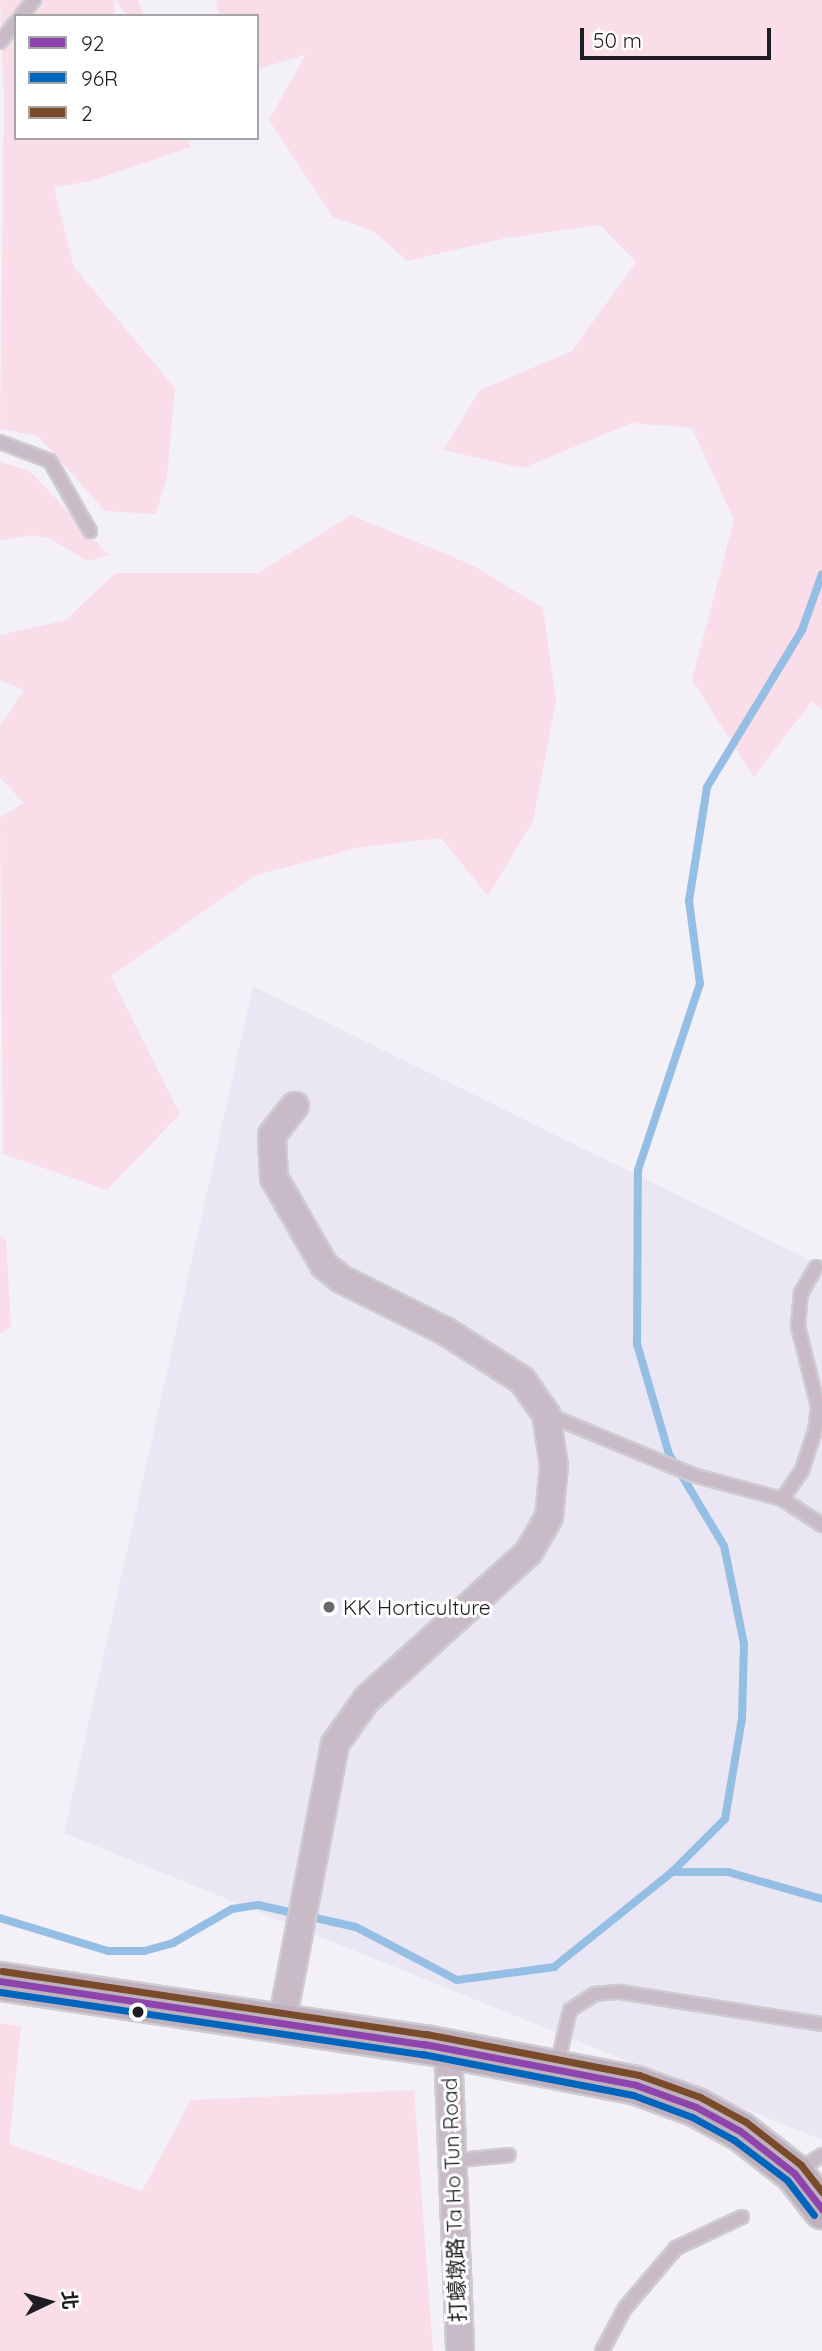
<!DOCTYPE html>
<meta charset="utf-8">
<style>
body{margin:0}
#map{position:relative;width:822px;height:2351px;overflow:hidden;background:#f3f1f7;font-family:Quicksand,"Noto Sans TC",sans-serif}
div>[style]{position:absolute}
.built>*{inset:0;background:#ebe6f3}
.green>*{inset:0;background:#f9dde8}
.stream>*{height:8px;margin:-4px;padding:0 4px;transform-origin:4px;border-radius:4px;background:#95bee4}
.roads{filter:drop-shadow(2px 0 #cdccd0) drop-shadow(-2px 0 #cdccd0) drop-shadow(0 2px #cdccd0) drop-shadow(0 -2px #cdccd0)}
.lane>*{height:12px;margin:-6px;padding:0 6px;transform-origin:6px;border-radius:6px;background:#c8bbc7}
.street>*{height:26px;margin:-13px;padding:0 13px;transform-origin:13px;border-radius:13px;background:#c8bbc7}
.secondary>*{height:37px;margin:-18.5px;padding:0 18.5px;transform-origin:18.5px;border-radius:18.5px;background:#bfb0be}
.bus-1>*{height:7px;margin:-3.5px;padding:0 3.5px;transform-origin:3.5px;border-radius:3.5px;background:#8e44ad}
.bus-2>*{height:7px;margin:-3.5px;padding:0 3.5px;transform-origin:3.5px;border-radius:3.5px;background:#0065bd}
.bus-3>*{height:7px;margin:-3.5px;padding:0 3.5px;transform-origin:3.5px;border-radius:3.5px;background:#7a4b2a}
.dots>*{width:19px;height:19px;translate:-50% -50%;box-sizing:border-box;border:4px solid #fff;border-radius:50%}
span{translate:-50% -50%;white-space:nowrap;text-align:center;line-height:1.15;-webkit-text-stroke:6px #fff;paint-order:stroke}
.poi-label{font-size:21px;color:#1e1d21}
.left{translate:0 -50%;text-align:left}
.street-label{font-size:21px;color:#1e1d21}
.legend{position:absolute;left:14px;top:14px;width:245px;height:126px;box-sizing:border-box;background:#fff;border:2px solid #a5a5a6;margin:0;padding:9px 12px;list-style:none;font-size:21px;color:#1e1d21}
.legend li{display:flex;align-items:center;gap:14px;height:35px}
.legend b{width:35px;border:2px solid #a5a5a6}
.north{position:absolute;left:14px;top:2267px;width:70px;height:70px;-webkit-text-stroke:5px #fff;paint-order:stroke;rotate:85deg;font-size:19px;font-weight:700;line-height:28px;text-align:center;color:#1e1d21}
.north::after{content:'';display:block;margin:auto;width:24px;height:32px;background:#1e1d21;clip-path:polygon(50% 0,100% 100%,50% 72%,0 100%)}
.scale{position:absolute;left:580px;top:28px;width:191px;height:32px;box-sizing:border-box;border:4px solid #1e1d21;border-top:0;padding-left:9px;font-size:21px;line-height:24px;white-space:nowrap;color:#1e1d21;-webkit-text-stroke:5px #fff;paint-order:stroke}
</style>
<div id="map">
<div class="built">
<div style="clip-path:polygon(253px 986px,822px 1266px,822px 2140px,64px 1833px)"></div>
</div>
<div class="green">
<div style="clip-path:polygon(0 0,114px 0,115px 16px,16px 16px,16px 138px,187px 138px,191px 147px,91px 181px,54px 187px,74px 267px,175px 388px,167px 477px,156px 514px,105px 511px,38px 436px,0 429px,4px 101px)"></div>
<div style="clip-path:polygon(115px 0,138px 0,143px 14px,127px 16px)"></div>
<div style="clip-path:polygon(216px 0,822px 0,822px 710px,812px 701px,754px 777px,692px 680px,734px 520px,692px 428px,632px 423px,523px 468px,443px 450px,480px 390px,572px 351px,636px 262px,600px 225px,506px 238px,407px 261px,372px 230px,333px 217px,269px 120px,305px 55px,257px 69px,257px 16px,219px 16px)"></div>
<div style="clip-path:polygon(0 462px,30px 471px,109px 555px,88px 561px,49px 538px,32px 535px,0 540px)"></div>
<div style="clip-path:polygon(351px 515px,472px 565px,543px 608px,556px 701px,533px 821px,488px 896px,441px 838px,360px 847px,254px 876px,111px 976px,180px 1114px,107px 1190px,3px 1154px,0 817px,24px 803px,0 778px,0 726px,24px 690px,0 680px,0 635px,66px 620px,115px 573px,258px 573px)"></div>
<div style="clip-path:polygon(0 1235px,6px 1240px,11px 1326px,0 1334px)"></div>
<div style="clip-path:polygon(0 2023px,21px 2026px,9px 2144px,142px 2191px,191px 2100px,414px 2090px,433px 2351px,0 2351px)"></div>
</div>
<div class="stream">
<div style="left:672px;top:1872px;width:56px"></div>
<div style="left:728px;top:1872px;width:98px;rotate:16deg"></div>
<div style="left:0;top:1918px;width:113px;rotate:17deg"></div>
<div style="left:108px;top:1951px;width:36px"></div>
<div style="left:144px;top:1951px;width:30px;rotate:-15deg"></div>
<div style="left:173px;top:1943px;width:68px;rotate:-30deg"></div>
<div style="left:232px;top:1909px;width:26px;rotate:-9deg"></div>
<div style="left:258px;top:1905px;width:100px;rotate:12.7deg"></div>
<div style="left:356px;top:1927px;width:114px;rotate:27.7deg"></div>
<div style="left:457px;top:1980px;width:98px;rotate:-7.6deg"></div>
<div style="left:554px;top:1967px;width:151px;rotate:-38.8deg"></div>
<div style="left:672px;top:1872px;width:75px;rotate:-45deg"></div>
<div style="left:725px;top:1819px;width:101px;rotate:-80.4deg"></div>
<div style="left:742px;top:1719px;width:75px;rotate:-88.5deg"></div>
<div style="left:744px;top:1644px;width:100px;rotate:-101.5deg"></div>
<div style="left:724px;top:1546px;width:107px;rotate:-120.9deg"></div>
<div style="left:669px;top:1454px;width:115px;rotate:-106.2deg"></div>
<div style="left:637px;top:1344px;width:174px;rotate:-89.7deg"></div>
<div style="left:638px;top:1170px;width:196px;rotate:-71.6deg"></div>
<div style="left:700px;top:984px;width:84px;rotate:-97.5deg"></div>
<div style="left:689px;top:901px;width:115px;rotate:-81deg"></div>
<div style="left:707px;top:787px;width:184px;rotate:-58.8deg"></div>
<div style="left:802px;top:630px;width:59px;rotate:-70.3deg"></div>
</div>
<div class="roads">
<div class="lane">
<div style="left:21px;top:16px;width:21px;rotate:-51deg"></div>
<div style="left:0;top:42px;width:26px;rotate:-51deg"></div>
<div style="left:0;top:442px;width:53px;rotate:20.8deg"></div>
<div style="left:50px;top:461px;width:81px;rotate:60.3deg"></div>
<div style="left:546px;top:1414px;width:159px;rotate:22.5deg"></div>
<div style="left:693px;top:1475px;width:92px;rotate:15.1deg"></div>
<div style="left:782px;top:1499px;width:48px;rotate:33deg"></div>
<div style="left:782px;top:1499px;width:35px;rotate:-55deg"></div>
<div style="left:802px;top:1470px;width:41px;rotate:-71.6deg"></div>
<div style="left:815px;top:1431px;width:24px;rotate:-83deg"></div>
<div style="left:818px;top:1407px;width:83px;rotate:-103.9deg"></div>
<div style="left:798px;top:1326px;width:33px;rotate:-85deg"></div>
<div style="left:801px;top:1293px;width:30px;rotate:-60deg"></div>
<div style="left:557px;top:2066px;width:57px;rotate:-76.9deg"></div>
<div style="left:570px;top:2010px;width:30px;rotate:-33deg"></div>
<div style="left:595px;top:1994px;width:25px;rotate:-5deg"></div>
<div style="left:620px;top:1992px;width:205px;rotate:9deg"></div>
<div style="left:450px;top:2161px;width:59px;rotate:-5.8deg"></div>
<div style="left:796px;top:2172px;width:31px;rotate:-33deg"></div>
<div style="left:602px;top:2351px;width:49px;rotate:-61.9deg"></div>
<div style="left:625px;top:2308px;width:79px;rotate:-49.6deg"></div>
<div style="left:676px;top:2248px;width:73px;rotate:-25.2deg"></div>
</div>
<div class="street">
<div style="left:282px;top:2022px;width:283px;rotate:-79.2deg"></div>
<div style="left:335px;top:1744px;width:55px;rotate:-54.6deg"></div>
<div style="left:367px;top:1699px;width:219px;rotate:-42.2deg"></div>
<div style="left:529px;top:1552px;width:40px;rotate:-60.3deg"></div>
<div style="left:549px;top:1517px;width:51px;rotate:-84.4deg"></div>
<div style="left:554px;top:1466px;width:53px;rotate:-98.7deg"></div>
<div style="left:546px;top:1414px;width:42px;rotate:-125.2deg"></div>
<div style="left:522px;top:1380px;width:91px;rotate:-147.5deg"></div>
<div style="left:445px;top:1331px;width:116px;rotate:-153.4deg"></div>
<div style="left:341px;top:1279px;width:22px;rotate:-141deg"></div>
<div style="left:324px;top:1265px;width:100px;rotate:-119.9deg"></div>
<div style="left:274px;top:1178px;width:43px;rotate:-92.7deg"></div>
<div style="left:272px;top:1135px;width:37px;rotate:-52deg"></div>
<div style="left:448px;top:2049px;width:302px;rotate:87.7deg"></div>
</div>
<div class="secondary">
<div style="left:0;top:1981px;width:429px;rotate:8.5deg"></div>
<div style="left:424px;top:2044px;width:216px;rotate:10.9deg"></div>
<div style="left:636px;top:2085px;width:64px;rotate:20.1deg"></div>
<div style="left:696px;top:2107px;width:50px;rotate:28.6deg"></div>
<div style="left:740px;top:2131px;width:68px;rotate:37.9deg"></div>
<div style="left:794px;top:2173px;width:46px;rotate:52.1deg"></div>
</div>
</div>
<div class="bus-1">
<div style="left:0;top:1981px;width:429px;rotate:8.5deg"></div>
<div style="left:424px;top:2044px;width:216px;rotate:10.9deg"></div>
<div style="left:636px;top:2085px;width:64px;rotate:20.1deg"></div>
<div style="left:696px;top:2107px;width:50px;rotate:28.6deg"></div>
<div style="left:740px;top:2131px;width:68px;rotate:37.9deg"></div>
<div style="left:794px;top:2173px;width:46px;rotate:52.1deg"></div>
</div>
<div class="bus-2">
<div style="left:0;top:1992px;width:427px;rotate:8.4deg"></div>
<div style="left:422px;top:2054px;width:215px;rotate:11deg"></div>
<div style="left:633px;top:2095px;width:63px;rotate:20.4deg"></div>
<div style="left:692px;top:2117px;width:48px;rotate:28.7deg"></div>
<div style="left:734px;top:2140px;width:66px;rotate:37deg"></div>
<div style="left:787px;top:2180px;width:44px;rotate:52.4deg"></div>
</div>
<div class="bus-3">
<div style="left:2px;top:1971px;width:429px;rotate:8.5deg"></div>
<div style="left:426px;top:2034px;width:217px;rotate:10.9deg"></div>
<div style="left:639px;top:2075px;width:65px;rotate:19.8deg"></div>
<div style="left:700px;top:2097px;width:52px;rotate:28.5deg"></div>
<div style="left:746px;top:2122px;width:70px;rotate:38deg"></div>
<div style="left:801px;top:2165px;width:34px;rotate:52deg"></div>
</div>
<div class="dots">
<div style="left:329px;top:1607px;background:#69676c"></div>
<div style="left:138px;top:2012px;background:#1e1d21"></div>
</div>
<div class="poi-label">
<span class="left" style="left:343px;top:1607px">KK Horticulture</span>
</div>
<div class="street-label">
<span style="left:453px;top:2200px;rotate:-92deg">打蠔墩路 Ta Ho Tun Road</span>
</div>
<ul class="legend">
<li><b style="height:9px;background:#8e44ad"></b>92</li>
<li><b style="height:9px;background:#0065bd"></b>96R</li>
<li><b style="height:9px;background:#7a4b2a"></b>2</li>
</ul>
<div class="north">北</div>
<div class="scale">50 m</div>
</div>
